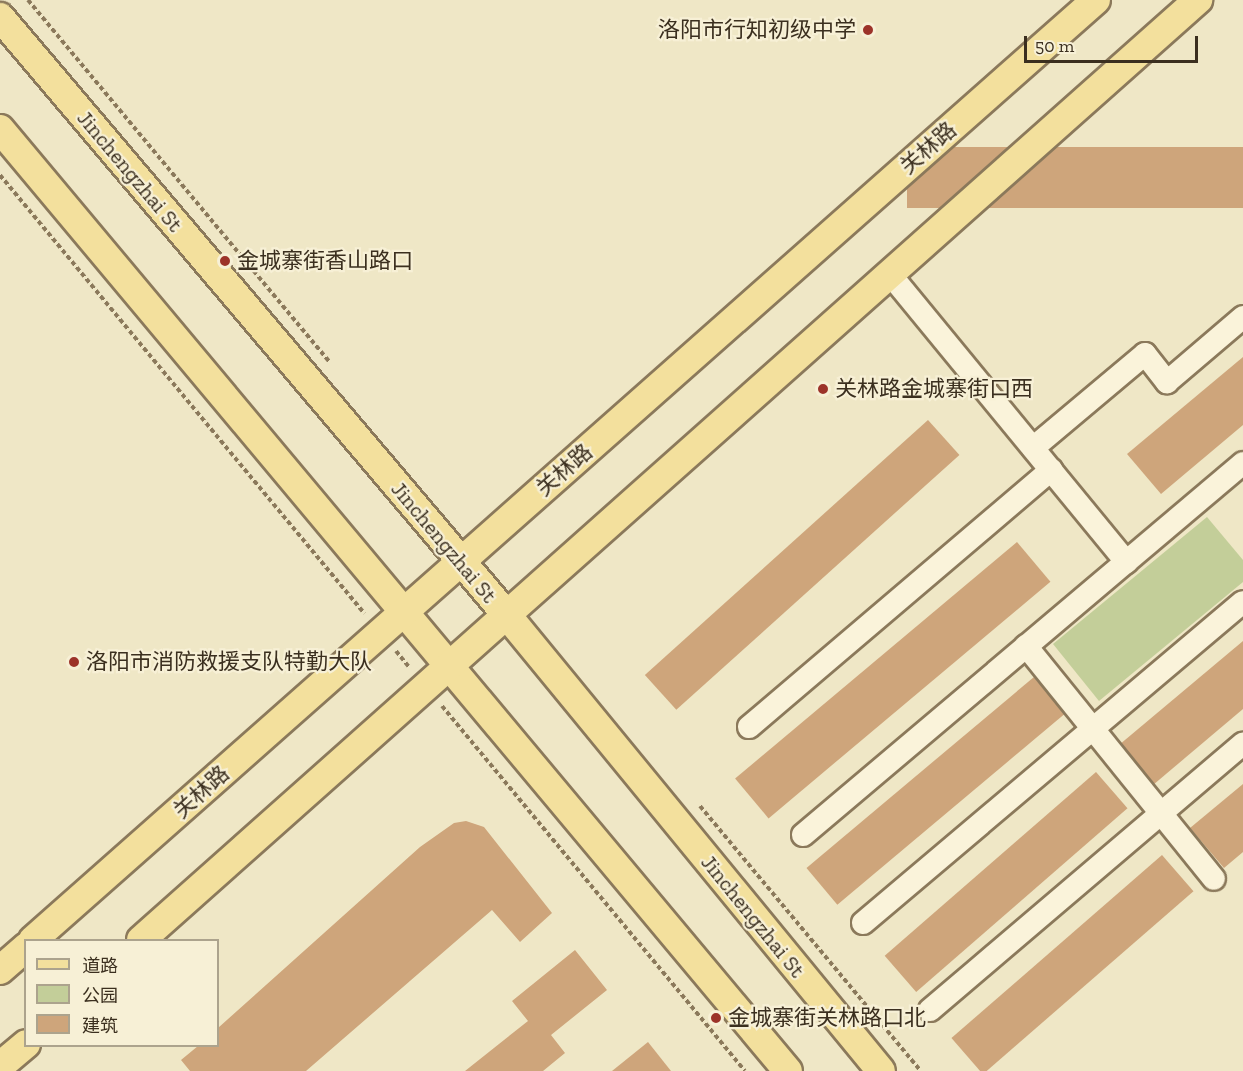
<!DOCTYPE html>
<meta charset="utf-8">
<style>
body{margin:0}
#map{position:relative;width:1243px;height:1071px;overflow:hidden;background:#efe7c6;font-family:"Zilla Slab","Noto Sans SC",serif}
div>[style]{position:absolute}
.green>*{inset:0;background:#c3ce99}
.building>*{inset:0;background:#cea57b;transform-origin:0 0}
.path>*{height:4px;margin-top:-2px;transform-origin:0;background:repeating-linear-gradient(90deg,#8b795b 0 4.5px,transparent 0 7.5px)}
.roads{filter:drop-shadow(2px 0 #8b795b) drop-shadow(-2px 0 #8b795b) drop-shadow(0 2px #8b795b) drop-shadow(0 -2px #8b795b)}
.minor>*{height:22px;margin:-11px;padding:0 11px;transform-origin:11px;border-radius:11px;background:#faf3da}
.major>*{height:28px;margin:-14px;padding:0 14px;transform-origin:14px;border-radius:14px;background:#f3e09d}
.dots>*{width:16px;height:16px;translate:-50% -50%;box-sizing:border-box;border:3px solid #f7f0d6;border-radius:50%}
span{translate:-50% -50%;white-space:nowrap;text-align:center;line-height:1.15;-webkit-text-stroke:4.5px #f7f0d6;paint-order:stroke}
.poi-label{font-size:22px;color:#3b2f1f}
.right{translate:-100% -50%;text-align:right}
.left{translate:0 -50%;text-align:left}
.street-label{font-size:22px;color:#3b2f1f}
.legend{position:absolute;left:24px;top:939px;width:195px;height:108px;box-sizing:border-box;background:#f7f0d6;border:2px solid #aca38d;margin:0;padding:8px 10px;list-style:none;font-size:18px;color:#3b2f1f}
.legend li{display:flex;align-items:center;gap:12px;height:30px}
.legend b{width:30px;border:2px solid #aca38d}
.scale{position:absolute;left:1024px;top:36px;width:174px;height:27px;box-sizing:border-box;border:3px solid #3b2f1f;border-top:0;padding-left:8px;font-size:18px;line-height:21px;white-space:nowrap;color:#3b2f1f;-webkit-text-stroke:4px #f7f0d6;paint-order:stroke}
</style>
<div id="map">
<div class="green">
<div style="clip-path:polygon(1207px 517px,1243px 560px,1243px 582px,1099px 701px,1053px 644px)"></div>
</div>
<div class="building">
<div style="left:1243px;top:147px;width:61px;height:336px;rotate:90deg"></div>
<div style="clip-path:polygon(1243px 357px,1243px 425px,1161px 494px,1127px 454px)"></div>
<div style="left:928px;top:420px;width:47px;height:381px;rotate:48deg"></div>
<div style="left:1017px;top:542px;width:52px;height:368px;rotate:50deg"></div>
<div style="clip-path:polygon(1243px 641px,1243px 709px,1153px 785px,1119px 745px)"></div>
<div style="left:1034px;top:677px;width:48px;height:297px;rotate:50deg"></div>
<div style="left:1096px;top:772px;width:48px;height:280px;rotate:49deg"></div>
<div style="clip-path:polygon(1243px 784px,1243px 852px,1224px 868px,1190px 828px)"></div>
<div style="clip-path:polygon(466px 821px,484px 827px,552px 913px,520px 942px,492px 910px,306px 1071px,190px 1071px,181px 1060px,198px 1046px,218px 1046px,218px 1028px,420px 847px,454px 823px)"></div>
<div style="left:1162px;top:855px;width:48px;height:279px;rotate:49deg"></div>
<div style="clip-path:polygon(575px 950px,607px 990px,551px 1035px,565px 1053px,543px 1071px,465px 1071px,528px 1021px,512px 1001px)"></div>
<div style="clip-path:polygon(648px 1042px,671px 1071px,612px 1071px)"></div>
</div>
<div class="path">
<div style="left:28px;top:0;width:472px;rotate:50.2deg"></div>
<div style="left:0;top:175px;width:570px;rotate:50.27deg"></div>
<div style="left:396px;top:651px;width:22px;rotate:51deg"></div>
<div style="left:442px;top:706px;width:474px;rotate:50.3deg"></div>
<div style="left:700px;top:806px;width:345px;rotate:50.2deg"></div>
</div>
<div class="roads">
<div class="minor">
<div style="left:889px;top:273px;width:374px;rotate:50.6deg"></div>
<div style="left:1126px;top:562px;width:153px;rotate:-40.2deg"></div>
<div style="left:1033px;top:448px;width:146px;rotate:-40deg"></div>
<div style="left:1145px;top:354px;width:36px;rotate:52deg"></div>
<div style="left:1167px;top:382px;width:100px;rotate:-40.5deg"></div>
<div style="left:1026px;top:646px;width:299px;rotate:51.1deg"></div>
<div style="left:749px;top:727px;width:397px;rotate:-40.4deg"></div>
<div style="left:803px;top:835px;width:423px;rotate:-40.2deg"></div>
<div style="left:863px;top:923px;width:497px;rotate:-40.2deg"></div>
<div style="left:930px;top:1010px;width:411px;rotate:-40.4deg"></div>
</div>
<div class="major">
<div style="left:0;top:17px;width:783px;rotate:49.72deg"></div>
<div style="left:506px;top:614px;width:591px;rotate:50.63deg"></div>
<div style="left:0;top:129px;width:1228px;rotate:50.09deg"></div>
<div style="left:33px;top:940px;width:1419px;rotate:-41.49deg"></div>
<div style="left:141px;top:940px;width:1415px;rotate:-41.65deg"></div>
<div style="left:0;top:970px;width:35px;rotate:-41deg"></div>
<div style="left:0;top:1066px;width:34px;rotate:-40deg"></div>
</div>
</div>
<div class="dots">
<div style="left:868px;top:30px;background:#9c3329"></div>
<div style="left:225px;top:261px;background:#9c3329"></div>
<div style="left:823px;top:389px;background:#9c3329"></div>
<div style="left:74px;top:662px;background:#9c3329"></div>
<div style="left:716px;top:1018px;background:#9c3329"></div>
</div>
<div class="poi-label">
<span class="right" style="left:856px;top:30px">洛阳市行知初级中学</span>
<span class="left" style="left:237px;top:261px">金城寨街香山路口</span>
<span class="left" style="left:835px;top:389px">关林路金城寨街口西</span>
<span class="left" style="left:86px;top:662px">洛阳市消防救援支队特勤大队</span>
<span class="left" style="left:728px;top:1018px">金城寨街关林路口北</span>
</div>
<div class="street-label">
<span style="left:928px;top:148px;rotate:-41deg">关林路</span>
<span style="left:130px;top:171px;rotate:50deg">Jinchengzhai St</span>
<span style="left:564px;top:470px;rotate:-41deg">关林路</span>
<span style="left:444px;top:542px;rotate:50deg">Jinchengzhai St</span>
<span style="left:201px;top:792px;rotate:-42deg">关林路</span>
<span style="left:753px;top:916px;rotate:51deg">Jinchengzhai St</span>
</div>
<ul class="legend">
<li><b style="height:8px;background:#f3e09d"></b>道路</li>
<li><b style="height:16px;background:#c3ce99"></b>公园</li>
<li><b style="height:16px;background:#cea57b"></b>建筑</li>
</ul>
<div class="scale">50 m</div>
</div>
